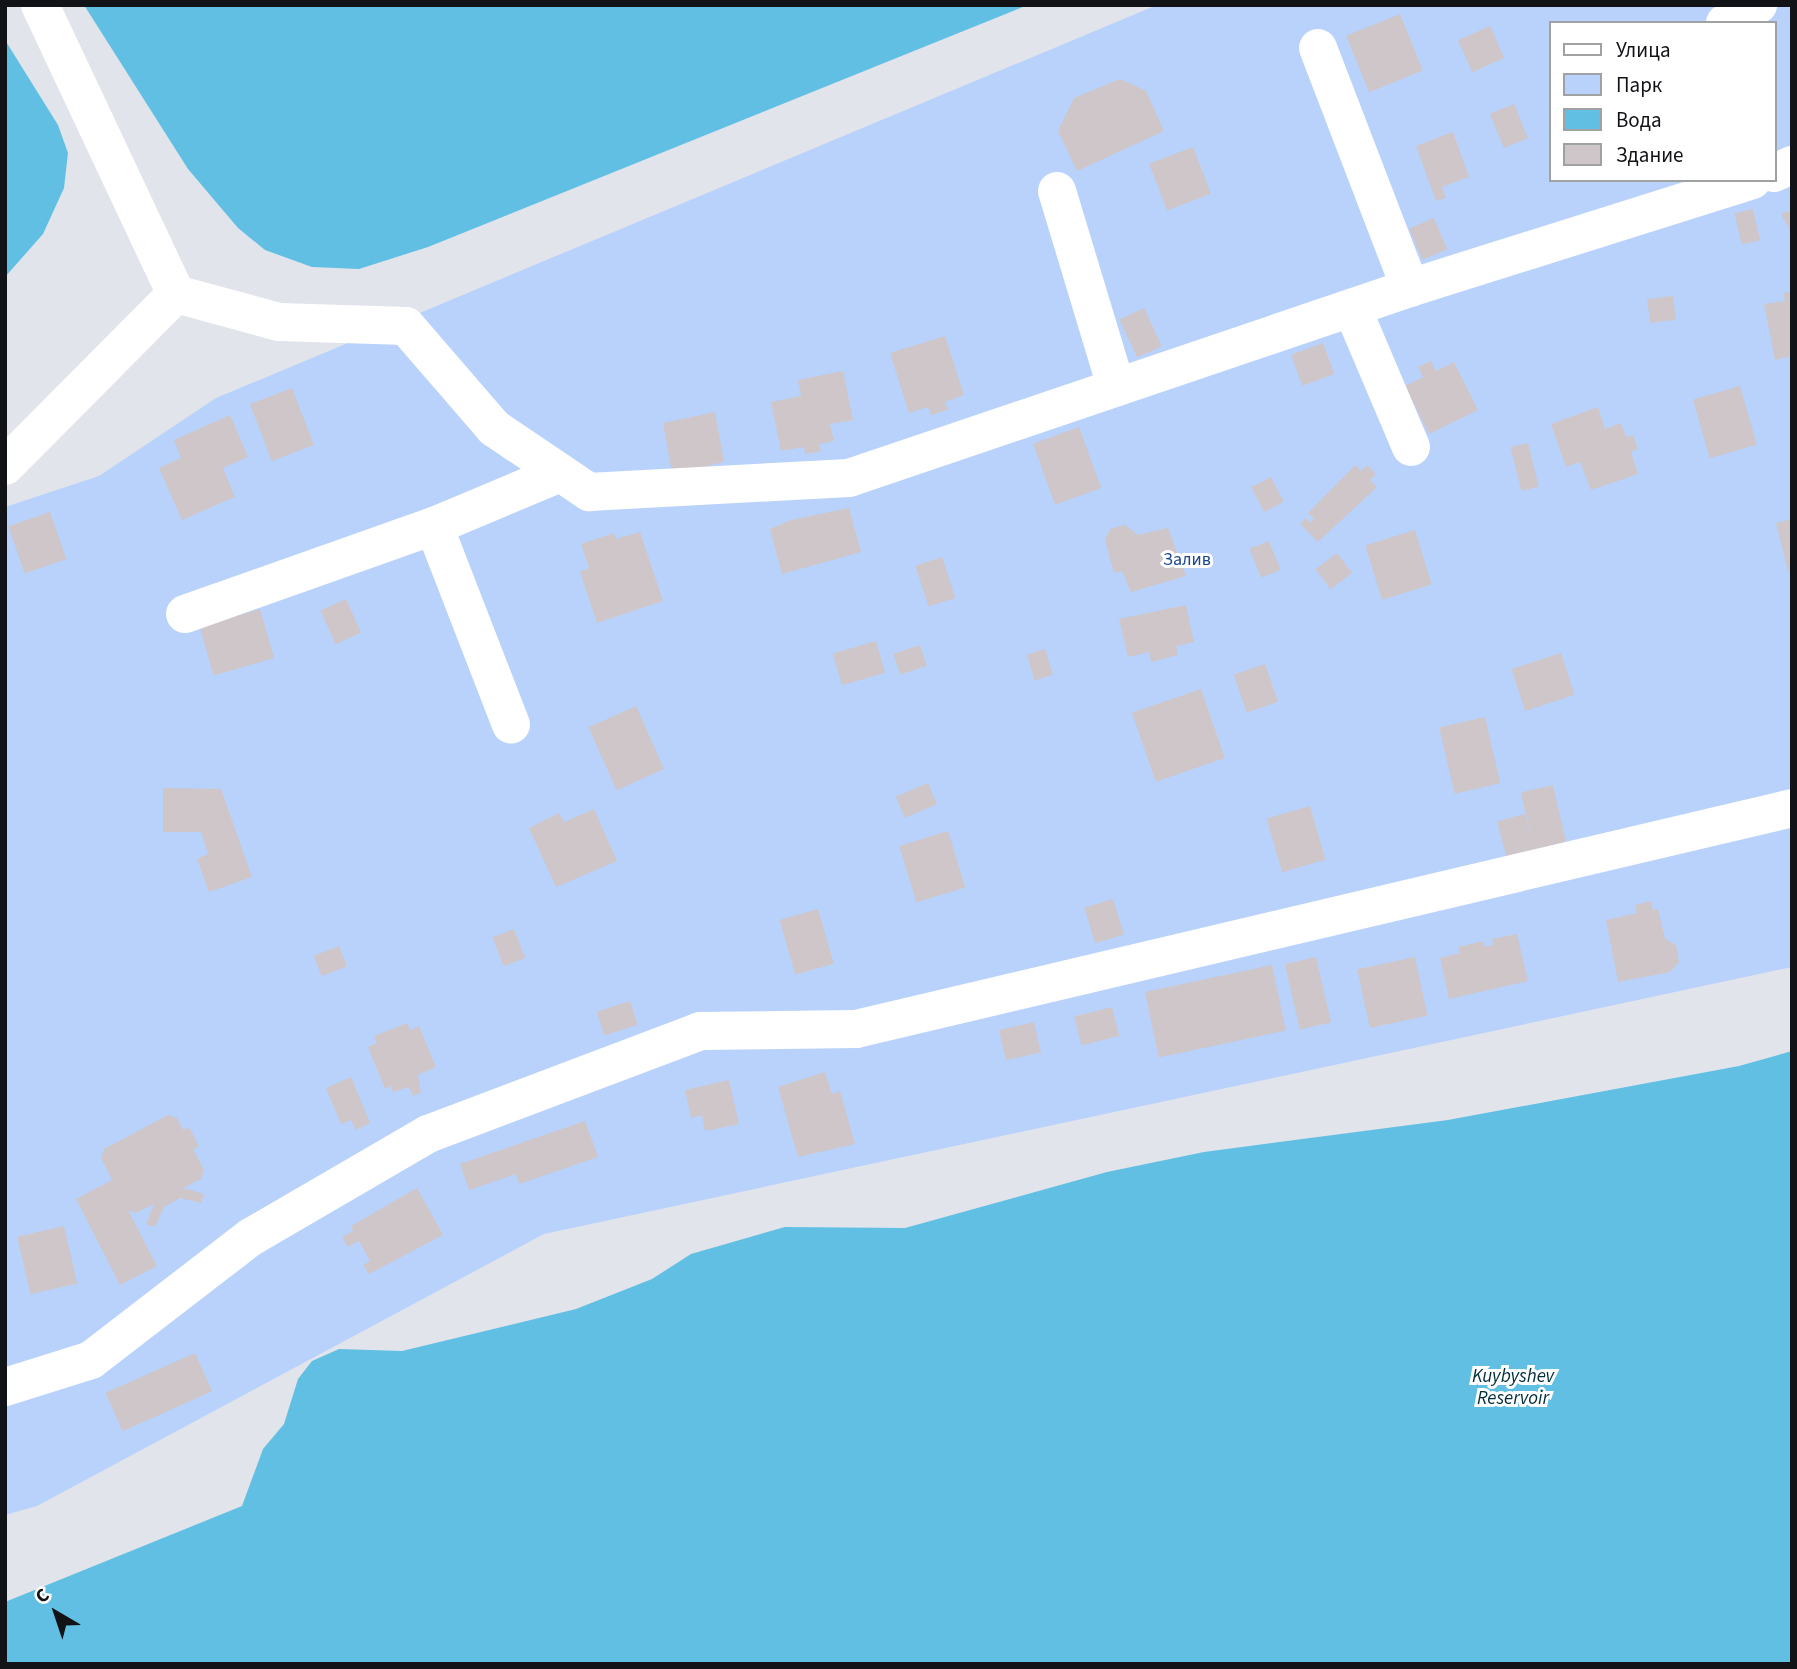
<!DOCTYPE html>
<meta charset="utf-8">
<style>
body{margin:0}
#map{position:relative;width:1797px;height:1669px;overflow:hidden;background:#e1e4eb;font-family:"Source Sans 3",sans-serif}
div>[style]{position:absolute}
.green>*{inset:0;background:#b9d2fc}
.water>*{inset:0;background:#61bfe4}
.building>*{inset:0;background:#cec6c8;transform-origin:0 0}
.minor>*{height:38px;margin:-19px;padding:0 19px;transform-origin:19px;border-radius:19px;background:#fff}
span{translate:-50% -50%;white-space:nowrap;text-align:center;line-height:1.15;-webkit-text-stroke:6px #fff;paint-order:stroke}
.park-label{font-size:18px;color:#1b4490}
.water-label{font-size:19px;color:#002e3d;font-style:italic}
.frame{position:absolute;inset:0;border:7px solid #121316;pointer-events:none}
.legend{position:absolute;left:1549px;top:21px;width:228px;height:161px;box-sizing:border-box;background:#fff;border:2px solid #a0a1a2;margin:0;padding:9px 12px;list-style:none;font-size:21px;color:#121316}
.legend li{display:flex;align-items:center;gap:14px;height:35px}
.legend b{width:35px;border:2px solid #a0a1a2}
.north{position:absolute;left:21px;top:1578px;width:70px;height:70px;-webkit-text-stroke:5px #fff;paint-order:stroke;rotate:321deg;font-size:19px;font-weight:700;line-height:28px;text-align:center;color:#121316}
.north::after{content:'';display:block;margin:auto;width:24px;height:32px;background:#121316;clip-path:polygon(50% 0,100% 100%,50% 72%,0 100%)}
</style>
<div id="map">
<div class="green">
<div style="clip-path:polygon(evenodd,1157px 5px,1792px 5px,1792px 967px,544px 1234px,37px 1506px,5px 1515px,5px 507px,99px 476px,216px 398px,1157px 5px,1550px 23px,1774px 23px,1774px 180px,1550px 180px,1550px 23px)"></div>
</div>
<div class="water">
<div style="clip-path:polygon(84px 5px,1028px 5px,428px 247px,359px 269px,312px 267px,265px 250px,238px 228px,188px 169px)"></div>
<div style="clip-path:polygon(5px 40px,58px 125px,68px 153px,64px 188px,43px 234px,5px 277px)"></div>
<div style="clip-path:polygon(1792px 1051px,1792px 1664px,5px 1664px,5px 1602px,242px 1506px,263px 1449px,284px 1424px,298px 1379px,312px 1361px,339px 1349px,402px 1351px,576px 1309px,652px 1279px,691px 1254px,785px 1227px,905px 1228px,1107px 1172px,1204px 1152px,1448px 1120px,1739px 1066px)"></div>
</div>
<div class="building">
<div style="left:1400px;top:14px;width:61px;height:58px;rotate:68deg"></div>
<div style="left:1490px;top:26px;width:35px;height:35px;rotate:66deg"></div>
<div style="clip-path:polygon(1120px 79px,1146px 91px,1164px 131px,1077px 171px,1058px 131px,1074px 98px)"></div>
<div style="left:1514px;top:104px;width:37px;height:26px;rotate:68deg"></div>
<div style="clip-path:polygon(1453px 132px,1469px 177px,1442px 187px,1446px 198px,1436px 201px,1416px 146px)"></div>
<div style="left:1193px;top:147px;width:50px;height:47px;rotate:69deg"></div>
<div style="left:1753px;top:209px;width:32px;height:19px;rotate:77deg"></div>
<div style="clip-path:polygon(1792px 210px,1792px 234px,1781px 214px)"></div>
<div style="left:1434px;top:218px;width:34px;height:27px;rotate:67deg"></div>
<div style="clip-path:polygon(1792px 292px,1792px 356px,1775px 360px,1764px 304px,1785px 301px,1783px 293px)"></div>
<div style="left:1673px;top:296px;width:24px;height:26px;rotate:83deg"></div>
<div style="left:1144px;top:308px;width:42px;height:27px;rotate:65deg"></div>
<div style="clip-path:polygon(945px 336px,964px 395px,945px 402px,948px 410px,931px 415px,928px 407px,909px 413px,890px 353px)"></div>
<div style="left:1323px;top:343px;width:33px;height:34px;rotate:70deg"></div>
<div style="clip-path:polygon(1431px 361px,1436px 371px,1454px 362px,1478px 410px,1429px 434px,1405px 386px,1423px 377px,1418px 367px)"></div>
<div style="clip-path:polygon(843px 371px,853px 420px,830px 424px,834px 441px,819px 444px,821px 451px,805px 454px,804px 447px,781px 451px,771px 402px,801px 396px,798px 380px)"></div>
<div style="left:1740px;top:386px;width:61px;height:49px;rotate:74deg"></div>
<div style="left:292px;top:388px;width:61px;height:45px;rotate:69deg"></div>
<div style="clip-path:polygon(1598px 407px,1605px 429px,1621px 423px,1626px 437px,1633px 435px,1638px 449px,1631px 452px,1638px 474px,1591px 490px,1580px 462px,1566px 467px,1551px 424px)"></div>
<div style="clip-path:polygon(715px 412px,724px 462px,710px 465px,711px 473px,672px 472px,663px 423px)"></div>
<div style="clip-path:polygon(230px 415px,248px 457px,223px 468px,235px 497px,182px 520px,159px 468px,181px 458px,174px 440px)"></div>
<div style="left:1079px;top:427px;width:65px;height:49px;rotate:70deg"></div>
<div style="left:1528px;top:443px;width:45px;height:18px;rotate:76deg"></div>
<div style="clip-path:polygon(1355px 465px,1361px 471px,1367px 465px,1376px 474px,1370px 480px,1377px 487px,1318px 542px,1300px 524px,1306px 518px,1311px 523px,1314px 519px,1308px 513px)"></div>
<div style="left:1271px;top:477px;width:28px;height:22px;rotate:63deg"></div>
<div style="clip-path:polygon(849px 508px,861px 552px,782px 574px,770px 529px,791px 520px)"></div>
<div style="left:50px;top:512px;width:50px;height:44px;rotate:71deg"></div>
<div style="clip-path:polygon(1792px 519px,1792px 570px,1788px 571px,1776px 523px)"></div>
<div style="clip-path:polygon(1125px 525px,1138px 535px,1168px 528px,1186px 576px,1131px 592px,1122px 571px,1114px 573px,1105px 540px,1110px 529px)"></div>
<div style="left:1415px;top:530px;width:57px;height:52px;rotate:73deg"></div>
<div style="clip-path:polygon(640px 532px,663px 601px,597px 623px,580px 572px,589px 568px,581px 544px,614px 533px,616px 539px)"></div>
<div style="left:1269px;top:541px;width:31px;height:21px;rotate:68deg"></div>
<div style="left:1337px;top:553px;width:25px;height:27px;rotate:53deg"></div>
<div style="left:942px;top:557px;width:43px;height:28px;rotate:72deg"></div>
<div style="left:346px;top:599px;width:37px;height:28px;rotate:66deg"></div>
<div style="clip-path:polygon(1186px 605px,1194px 642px,1176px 646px,1178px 655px,1151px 662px,1149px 652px,1128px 657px,1119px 619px)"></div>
<div style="left:260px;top:609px;width:51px;height:63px;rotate:74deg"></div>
<div style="left:876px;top:641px;width:33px;height:45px;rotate:74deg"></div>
<div style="left:920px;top:645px;width:22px;height:28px;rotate:72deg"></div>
<div style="left:1045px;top:649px;width:27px;height:19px;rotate:73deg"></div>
<div style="left:1561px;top:653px;width:44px;height:52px;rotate:72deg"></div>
<div style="left:1265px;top:664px;width:40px;height:33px;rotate:71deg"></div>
<div style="left:1201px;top:689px;width:73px;height:73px;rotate:71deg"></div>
<div style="left:636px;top:706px;width:69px;height:52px;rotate:66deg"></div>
<div style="left:1485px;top:717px;width:68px;height:47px;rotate:77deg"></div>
<div style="left:928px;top:783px;width:23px;height:35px;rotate:67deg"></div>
<div style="left:1553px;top:785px;width:70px;height:33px;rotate:77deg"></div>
<div style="clip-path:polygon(163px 788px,221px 789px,252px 877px,209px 892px,197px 859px,208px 854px,201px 832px,163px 832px)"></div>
<div style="left:1310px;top:806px;width:56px;height:45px;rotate:74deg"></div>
<div style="clip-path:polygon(594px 809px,617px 861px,556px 887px,529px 828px,559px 813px,564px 822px)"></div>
<div style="left:1525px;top:814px;width:47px;height:29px;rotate:75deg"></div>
<div style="left:948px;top:831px;width:59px;height:51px;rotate:73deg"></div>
<div style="left:1113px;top:899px;width:37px;height:30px;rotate:73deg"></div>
<div style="clip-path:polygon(1651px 901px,1653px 910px,1658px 909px,1665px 939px,1676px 945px,1679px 962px,1670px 972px,1618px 982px,1606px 920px,1637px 913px,1635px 905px)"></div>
<div style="left:818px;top:909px;width:57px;height:40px;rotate:74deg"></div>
<div style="left:514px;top:929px;width:31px;height:23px;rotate:69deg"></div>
<div style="clip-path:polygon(1517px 934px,1528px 981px,1449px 999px,1440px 958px,1460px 953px,1458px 947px,1483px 941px,1484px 946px,1494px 945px,1492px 939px)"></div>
<div style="left:339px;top:946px;width:22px;height:27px;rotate:69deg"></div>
<div style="left:1316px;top:957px;width:67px;height:32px;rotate:77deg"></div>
<div style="left:1415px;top:957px;width:60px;height:59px;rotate:78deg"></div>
<div style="left:1272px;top:965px;width:67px;height:130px;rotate:78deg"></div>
<div style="left:630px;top:1001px;width:25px;height:35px;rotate:72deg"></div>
<div style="left:1112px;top:1007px;width:30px;height:39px;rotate:76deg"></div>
<div style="left:1034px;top:1022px;width:31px;height:36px;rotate:77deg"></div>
<div style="clip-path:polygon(407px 1023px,410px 1030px,419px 1026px,436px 1067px,418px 1075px,421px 1093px,413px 1096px,409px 1087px,393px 1092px,391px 1086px,385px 1089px,368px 1047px,377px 1043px,374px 1036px)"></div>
<div style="clip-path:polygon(825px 1072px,832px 1094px,840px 1091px,855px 1144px,798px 1157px,778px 1087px)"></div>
<div style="clip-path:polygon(351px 1077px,370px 1123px,356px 1130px,351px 1120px,341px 1124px,326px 1088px)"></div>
<div style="clip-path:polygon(729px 1080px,739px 1124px,705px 1131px,702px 1115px,691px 1118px,685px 1090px)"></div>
<div style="clip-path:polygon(168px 1115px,177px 1118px,183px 1130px,189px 1127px,199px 1146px,193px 1149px,204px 1170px,201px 1179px,183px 1188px,204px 1194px,201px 1203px,180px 1198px,164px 1207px,155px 1227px,146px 1224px,154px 1204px,136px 1213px,128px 1210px,157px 1266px,120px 1285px,76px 1199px,112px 1180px,101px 1158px,104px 1149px)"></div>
<div style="clip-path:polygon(585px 1121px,598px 1157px,519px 1184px,516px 1174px,469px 1190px,460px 1164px)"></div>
<div style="clip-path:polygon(417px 1188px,443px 1235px,369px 1274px,363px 1265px,370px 1261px,359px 1241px,348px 1247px,342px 1237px,353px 1231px,351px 1226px)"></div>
<div style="left:64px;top:1226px;width:59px;height:48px;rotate:77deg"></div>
<div style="left:195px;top:1353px;width:42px;height:98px;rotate:66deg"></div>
</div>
<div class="minor">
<div style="left:40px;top:5px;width:319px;rotate:64.8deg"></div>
<div style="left:176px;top:294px;width:107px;rotate:15.2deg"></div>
<div style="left:279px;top:322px;width:127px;rotate:1.8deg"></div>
<div style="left:406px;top:326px;width:135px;rotate:49.2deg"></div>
<div style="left:494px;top:428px;width:115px;rotate:34deg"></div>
<div style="left:589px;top:492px;width:260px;rotate:-3.1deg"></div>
<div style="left:849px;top:478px;width:592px;rotate:-18.71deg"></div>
<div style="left:1410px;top:288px;width:359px;rotate:-17.5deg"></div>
<div style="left:1725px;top:23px;width:38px;rotate:-29deg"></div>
<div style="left:1318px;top:48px;width:257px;rotate:69deg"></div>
<div style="left:1774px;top:173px;width:20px;rotate:-24deg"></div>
<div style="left:1057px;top:191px;width:205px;rotate:73.2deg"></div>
<div style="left:1352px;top:308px;width:151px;rotate:67deg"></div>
<div style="left:5px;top:466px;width:243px;rotate:-45.2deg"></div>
<div style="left:434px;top:526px;width:213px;rotate:68.8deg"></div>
<div style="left:185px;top:614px;width:264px;rotate:-19.5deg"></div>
<div style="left:434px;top:526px;width:137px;rotate:-22.8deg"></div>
<div style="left:5px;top:1387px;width:90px;rotate:-17.4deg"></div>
<div style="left:91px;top:1360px;width:202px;rotate:-37.6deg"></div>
<div style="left:251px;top:1237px;width:205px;rotate:-30.2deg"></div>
<div style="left:428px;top:1134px;width:291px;rotate:-20.7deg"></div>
<div style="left:700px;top:1031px;width:156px;rotate:-0.7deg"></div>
<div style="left:856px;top:1029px;width:962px;rotate:-13.28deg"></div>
</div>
<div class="park-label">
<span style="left:1187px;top:560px">Залив</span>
</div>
<div class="water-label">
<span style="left:1513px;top:1388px">Kuybyshev<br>Reservoir</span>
</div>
<div class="frame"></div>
<ul class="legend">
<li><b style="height:9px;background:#fff"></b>Улица</li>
<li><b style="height:19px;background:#b9d2fc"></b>Парк</li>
<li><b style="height:19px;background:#61bfe4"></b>Вода</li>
<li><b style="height:19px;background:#cec6c8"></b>Здание</li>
</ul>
<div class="north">С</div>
</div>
